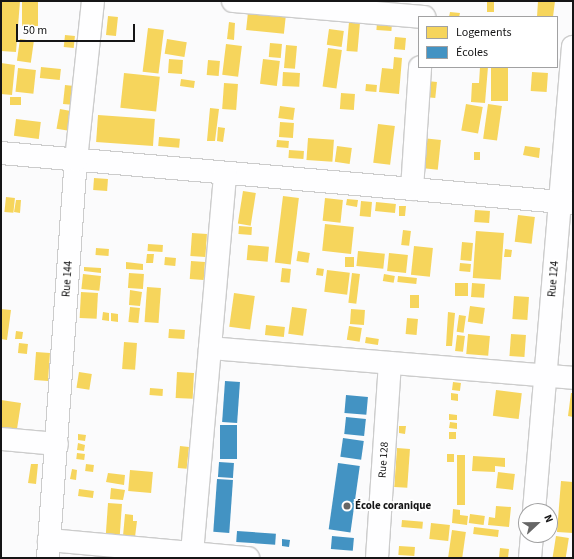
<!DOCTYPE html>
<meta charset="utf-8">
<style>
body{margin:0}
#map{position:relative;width:574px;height:559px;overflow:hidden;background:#fbfbfc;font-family:"Source Sans 3",sans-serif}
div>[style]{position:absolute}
.homes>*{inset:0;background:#f6d55c;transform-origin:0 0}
.schools>*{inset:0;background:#4393c3;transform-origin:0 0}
.roads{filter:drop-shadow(1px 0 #ccc) drop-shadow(-1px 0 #ccc) drop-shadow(0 1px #ccc) drop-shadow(0 -1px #ccc)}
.minor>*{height:22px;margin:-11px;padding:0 11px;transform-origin:11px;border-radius:11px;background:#fefeff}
.dots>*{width:11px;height:11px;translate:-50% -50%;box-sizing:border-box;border:2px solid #fff;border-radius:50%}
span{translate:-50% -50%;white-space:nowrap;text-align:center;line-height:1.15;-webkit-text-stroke:4px #fff;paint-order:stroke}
.street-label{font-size:11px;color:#151516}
.poi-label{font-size:11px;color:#151516;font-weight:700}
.left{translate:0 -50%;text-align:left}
.frame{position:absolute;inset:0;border:2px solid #151516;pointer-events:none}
.legend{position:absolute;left:418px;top:16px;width:140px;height:52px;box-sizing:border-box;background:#fff;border:1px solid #a1a1a2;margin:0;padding:5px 7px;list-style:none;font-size:12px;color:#151516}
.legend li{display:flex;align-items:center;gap:8px;height:20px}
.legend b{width:20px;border:1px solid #a1a1a2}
.north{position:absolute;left:518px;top:503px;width:40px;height:40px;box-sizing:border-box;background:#fff;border:1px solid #a1a1a2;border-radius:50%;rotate:68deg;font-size:11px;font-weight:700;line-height:16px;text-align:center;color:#151516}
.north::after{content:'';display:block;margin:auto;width:14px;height:18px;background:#666;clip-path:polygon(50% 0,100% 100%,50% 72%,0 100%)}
.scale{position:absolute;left:16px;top:24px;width:119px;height:18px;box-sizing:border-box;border:2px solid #151516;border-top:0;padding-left:5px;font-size:12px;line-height:14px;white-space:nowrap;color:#151516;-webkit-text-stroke:3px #fff;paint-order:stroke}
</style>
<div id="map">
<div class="homes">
<div style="clip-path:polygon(2px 1px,20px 1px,16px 52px,1px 51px)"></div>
<div style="left:22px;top:1px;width:16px;height:25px"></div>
<div style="left:487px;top:1px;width:7px;height:11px"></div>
<div style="clip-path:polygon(538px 1px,555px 1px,553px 17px,537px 17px)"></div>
<div style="left:248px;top:12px;width:38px;height:18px;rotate:6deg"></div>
<div style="clip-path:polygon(450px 12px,460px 13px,459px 17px,449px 17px)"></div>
<div style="left:108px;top:16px;width:10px;height:19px;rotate:6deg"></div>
<div style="clip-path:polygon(229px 22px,235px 23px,234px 40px,227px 39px)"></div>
<div style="left:349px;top:22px;width:11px;height:29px;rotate:5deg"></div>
<div style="left:377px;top:22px;width:15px;height:8px;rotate:4deg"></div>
<div style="left:148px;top:28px;width:16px;height:44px;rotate:7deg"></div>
<div style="left:329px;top:29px;width:15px;height:16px;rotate:8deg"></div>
<div style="left:65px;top:35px;width:10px;height:12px;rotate:6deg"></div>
<div style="left:395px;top:37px;width:11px;height:12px;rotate:5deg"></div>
<div style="left:20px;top:39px;width:14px;height:22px;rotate:8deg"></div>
<div style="left:167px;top:39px;width:20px;height:15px;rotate:9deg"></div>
<div style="left:270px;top:43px;width:12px;height:14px;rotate:5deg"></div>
<div style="left:226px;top:44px;width:16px;height:31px;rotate:7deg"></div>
<div style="left:286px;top:45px;width:11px;height:23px;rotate:5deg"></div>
<div style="left:328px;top:48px;width:14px;height:39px;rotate:8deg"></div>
<div style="clip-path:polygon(394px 57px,402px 58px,399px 94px,379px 92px,382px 68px,393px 69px)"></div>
<div style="left:169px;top:59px;width:14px;height:14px;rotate:4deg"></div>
<div style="left:263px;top:59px;width:17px;height:25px;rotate:7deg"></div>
<div style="left:208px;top:60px;width:12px;height:15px;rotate:5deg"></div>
<div style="clip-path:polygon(1px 63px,15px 65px,12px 95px,1px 94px)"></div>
<div style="left:41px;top:67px;width:20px;height:11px;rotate:6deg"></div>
<div style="clip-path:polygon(480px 67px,488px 67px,485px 103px,471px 102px,472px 83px,479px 83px)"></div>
<div style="left:491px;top:67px;width:17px;height:34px"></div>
<div style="left:18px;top:68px;width:18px;height:24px;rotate:6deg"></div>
<div style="left:283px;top:72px;width:17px;height:14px;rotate:3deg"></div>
<div style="left:532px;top:72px;width:16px;height:19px;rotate:4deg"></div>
<div style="left:124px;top:73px;width:36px;height:35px;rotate:6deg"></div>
<div style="left:181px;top:79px;width:14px;height:7px;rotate:8deg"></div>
<div style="left:427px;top:81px;width:10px;height:16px;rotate:6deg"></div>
<div style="left:224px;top:83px;width:14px;height:26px;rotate:4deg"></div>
<div style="left:366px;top:84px;width:11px;height:7px;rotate:5deg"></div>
<div style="left:65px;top:85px;width:9px;height:19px;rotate:6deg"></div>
<div style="left:341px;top:93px;width:14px;height:16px;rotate:4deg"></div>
<div style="left:10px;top:97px;width:11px;height:8px"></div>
<div style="left:466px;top:104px;width:17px;height:27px;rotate:10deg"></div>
<div style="left:488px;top:104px;width:14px;height:35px;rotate:8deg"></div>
<div style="left:280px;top:106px;width:15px;height:12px;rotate:8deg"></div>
<div style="clip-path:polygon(210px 108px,219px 109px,215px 141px,207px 141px)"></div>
<div style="left:60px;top:109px;width:11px;height:20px;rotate:10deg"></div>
<div style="left:98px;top:115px;width:57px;height:27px;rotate:4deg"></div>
<div style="left:16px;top:119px;width:25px;height:17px;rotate:7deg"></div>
<div style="left:280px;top:122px;width:14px;height:15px;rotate:4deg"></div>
<div style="left:378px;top:124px;width:17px;height:39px;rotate:7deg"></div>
<div style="clip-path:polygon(218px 127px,225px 128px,223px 142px,217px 141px)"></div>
<div style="left:159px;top:137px;width:21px;height:9px;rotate:5deg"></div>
<div style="left:308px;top:138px;width:26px;height:22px;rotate:4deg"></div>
<div style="left:422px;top:138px;width:19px;height:30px;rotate:6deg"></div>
<div style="left:277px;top:140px;width:12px;height:7px;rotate:5deg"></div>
<div style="left:337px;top:146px;width:15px;height:16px;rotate:8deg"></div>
<div style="clip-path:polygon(525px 146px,540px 148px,539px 158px,523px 155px)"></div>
<div style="left:289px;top:150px;width:15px;height:8px;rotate:4deg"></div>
<div style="left:474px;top:152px;width:6px;height:8px"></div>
<div style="left:94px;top:178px;width:14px;height:12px;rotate:4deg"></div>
<div style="left:243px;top:191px;width:13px;height:33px;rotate:9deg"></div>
<div style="left:283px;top:196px;width:16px;height:67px;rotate:7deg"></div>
<div style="left:6px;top:197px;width:9px;height:15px;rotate:6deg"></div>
<div style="left:325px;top:198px;width:18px;height:23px;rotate:6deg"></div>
<div style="clip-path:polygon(347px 199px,358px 200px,357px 207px,346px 205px)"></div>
<div style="clip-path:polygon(16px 200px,21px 200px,20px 213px,14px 212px)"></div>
<div style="left:361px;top:201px;width:11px;height:15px;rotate:5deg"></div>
<div style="left:376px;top:202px;width:20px;height:9px;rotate:6deg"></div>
<div style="clip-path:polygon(399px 206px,406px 206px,405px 216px,399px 216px)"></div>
<div style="left:475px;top:210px;width:15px;height:12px;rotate:4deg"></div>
<div style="left:518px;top:215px;width:17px;height:27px;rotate:7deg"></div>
<div style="left:325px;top:224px;width:29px;height:27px;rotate:6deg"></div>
<div style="left:239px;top:226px;width:13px;height:8px;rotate:4deg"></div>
<div style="left:403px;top:230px;width:8px;height:15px;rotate:7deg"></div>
<div style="left:476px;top:231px;width:28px;height:47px;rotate:4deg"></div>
<div style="left:192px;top:233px;width:15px;height:23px;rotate:4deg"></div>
<div style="left:462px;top:242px;width:11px;height:18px;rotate:5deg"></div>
<div style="left:148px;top:244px;width:15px;height:7px;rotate:4deg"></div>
<div style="left:248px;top:245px;width:21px;height:15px;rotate:5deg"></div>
<div style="left:414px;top:246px;width:19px;height:29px;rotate:6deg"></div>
<div style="left:96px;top:248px;width:13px;height:7px;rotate:4deg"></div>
<div style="clip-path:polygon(505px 249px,512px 250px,511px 257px,504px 257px)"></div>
<div style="left:298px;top:251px;width:12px;height:10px;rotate:9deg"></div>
<div style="left:358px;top:251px;width:27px;height:15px;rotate:6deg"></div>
<div style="left:389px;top:253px;width:19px;height:18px;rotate:6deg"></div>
<div style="clip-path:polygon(147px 254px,154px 254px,153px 263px,146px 263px)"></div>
<div style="left:165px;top:257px;width:11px;height:8px;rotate:5deg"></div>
<div style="left:345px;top:257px;width:9px;height:10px"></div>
<div style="left:191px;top:261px;width:14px;height:18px;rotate:4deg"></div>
<div style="clip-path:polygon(126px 262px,143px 264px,143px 270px,126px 269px)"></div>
<div style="left:460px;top:263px;width:11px;height:8px;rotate:5deg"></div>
<div style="clip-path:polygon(84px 267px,101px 268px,101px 273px,84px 271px)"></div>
<div style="left:282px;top:268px;width:9px;height:14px;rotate:6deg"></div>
<div style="left:317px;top:268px;width:7px;height:7px;rotate:8deg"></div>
<div style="left:327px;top:270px;width:23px;height:22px;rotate:7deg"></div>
<div style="left:129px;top:273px;width:15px;height:15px;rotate:4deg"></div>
<div style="left:352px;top:273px;width:8px;height:30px;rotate:7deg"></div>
<div style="left:83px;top:274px;width:18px;height:15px;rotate:6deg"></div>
<div style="left:384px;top:274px;width:11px;height:7px;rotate:10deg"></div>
<div style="left:398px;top:276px;width:19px;height:6px;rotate:6deg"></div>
<div style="left:455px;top:283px;width:13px;height:13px"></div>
<div style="left:472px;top:283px;width:13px;height:14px;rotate:4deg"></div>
<div style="left:147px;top:287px;width:14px;height:35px;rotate:4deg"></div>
<div style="clip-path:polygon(130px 290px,142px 292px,140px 306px,129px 305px)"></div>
<div style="left:81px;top:292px;width:17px;height:26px;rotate:3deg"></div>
<div style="left:234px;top:293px;width:21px;height:34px;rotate:8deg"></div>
<div style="left:410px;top:295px;width:9px;height:13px"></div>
<div style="left:514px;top:296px;width:15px;height:23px;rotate:4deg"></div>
<div style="left:470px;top:306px;width:15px;height:16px;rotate:8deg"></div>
<div style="left:130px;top:307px;width:10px;height:15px;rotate:6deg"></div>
<div style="left:292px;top:307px;width:15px;height:27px;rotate:8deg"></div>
<div style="clip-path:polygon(1px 309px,11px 310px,7px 340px,1px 339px)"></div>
<div style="left:351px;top:309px;width:14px;height:15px;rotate:4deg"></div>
<div style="clip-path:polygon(103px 312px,109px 313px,109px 321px,102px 320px)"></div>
<div style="clip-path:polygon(448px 312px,455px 313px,452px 346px,446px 346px)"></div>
<div style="clip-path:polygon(111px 313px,118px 314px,118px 322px,111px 321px)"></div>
<div style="left:459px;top:315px;width:7px;height:17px;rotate:8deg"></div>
<div style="left:407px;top:318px;width:11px;height:16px;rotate:5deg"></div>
<div style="left:266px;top:325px;width:19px;height:10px;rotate:6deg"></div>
<div style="left:349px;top:326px;width:13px;height:14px;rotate:9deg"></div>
<div style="left:169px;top:329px;width:16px;height:9px;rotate:4deg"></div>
<div style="clip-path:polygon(16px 331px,23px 332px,22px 339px,15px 339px)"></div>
<div style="left:468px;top:334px;width:22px;height:20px;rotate:5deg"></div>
<div style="left:511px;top:334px;width:15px;height:22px;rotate:4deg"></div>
<div style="left:457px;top:335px;width:8px;height:16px;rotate:7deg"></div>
<div style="left:366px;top:337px;width:13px;height:6px;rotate:9deg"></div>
<div style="left:124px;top:342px;width:13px;height:27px;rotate:4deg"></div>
<div style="left:19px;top:343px;width:9px;height:10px;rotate:6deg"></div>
<div style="left:36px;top:352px;width:14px;height:28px;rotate:4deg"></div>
<div style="left:79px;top:372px;width:13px;height:16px;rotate:9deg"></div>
<div style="left:177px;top:372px;width:17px;height:26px;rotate:3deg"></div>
<div style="left:453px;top:382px;width:8px;height:8px;rotate:7deg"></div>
<div style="left:150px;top:388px;width:13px;height:7px;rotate:4deg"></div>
<div style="left:496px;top:390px;width:26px;height:26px;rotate:7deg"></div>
<div style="clip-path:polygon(451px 393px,458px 394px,458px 401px,451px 400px)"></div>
<div style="clip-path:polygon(571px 393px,573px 393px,573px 417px,568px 416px)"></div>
<div style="clip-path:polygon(1px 400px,21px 403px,17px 429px,1px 427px)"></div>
<div style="clip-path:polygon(449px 414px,457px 415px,457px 420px,449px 420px)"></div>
<div style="clip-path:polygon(450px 422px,457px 423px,457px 429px,449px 428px)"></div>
<div style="clip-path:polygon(399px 426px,406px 426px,405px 434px,399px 433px)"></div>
<div style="left:449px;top:432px;width:7px;height:7px"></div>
<div style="clip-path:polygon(78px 434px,86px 435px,85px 441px,78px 440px)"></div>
<div style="clip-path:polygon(78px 443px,85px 445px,84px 451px,77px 450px)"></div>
<div style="left:180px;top:446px;width:9px;height:22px;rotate:6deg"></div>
<div style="left:397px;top:448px;width:13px;height:39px;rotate:4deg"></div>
<div style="left:77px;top:453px;width:8px;height:6px;rotate:7deg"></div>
<div style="left:447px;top:454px;width:7px;height:8px"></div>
<div style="left:457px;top:455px;width:8px;height:50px"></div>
<div style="clip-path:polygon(473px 456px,505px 458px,505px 467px,495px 466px,495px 472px,472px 471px)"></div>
<div style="clip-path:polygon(31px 464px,38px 464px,36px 484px,28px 483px)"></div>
<div style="left:86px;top:464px;width:8px;height:7px;rotate:7deg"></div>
<div style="clip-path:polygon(72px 469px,77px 470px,76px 480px,70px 479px)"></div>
<div style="left:130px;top:470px;width:23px;height:21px;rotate:5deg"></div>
<div style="left:498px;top:472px;width:17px;height:16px;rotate:7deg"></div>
<div style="clip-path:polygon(108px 473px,125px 475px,124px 485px,106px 482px)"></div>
<div style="clip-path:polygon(561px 481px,573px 482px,573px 533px,557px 532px)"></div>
<div style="clip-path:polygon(111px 488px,125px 490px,123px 500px,110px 499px)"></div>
<div style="left:79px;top:489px;width:15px;height:7px;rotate:8deg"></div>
<div style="left:108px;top:503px;width:14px;height:31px;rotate:4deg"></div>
<div style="clip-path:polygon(496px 506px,511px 507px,509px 527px,488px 525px,489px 517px,495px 518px)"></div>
<div style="clip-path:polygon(453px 509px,460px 510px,460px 515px,468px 516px,467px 525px,452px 523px)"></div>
<div style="clip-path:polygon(125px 514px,133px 515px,133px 521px,137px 521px,135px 537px,123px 536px)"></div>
<div style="left:470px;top:514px;width:15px;height:9px;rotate:8deg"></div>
<div style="left:402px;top:520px;width:21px;height:7px;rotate:5deg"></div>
<div style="left:431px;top:523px;width:19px;height:16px;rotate:6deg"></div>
<div style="left:474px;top:527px;width:25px;height:7px;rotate:7deg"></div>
<div style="left:452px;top:530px;width:14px;height:28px;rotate:8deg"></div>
<div style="left:556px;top:536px;width:13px;height:22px;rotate:9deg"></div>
<div style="left:399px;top:546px;width:16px;height:9px;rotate:4deg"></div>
<div style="left:500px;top:548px;width:9px;height:10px;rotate:6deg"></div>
</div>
<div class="schools">
<div style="left:225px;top:381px;width:15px;height:41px;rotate:4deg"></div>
<div style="left:346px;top:395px;width:22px;height:18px;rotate:5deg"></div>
<div style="left:346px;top:417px;width:20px;height:17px;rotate:6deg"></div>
<div style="left:220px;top:425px;width:17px;height:34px"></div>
<div style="left:343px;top:438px;width:21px;height:19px;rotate:8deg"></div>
<div style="left:219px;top:462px;width:15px;height:15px;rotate:4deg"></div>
<div style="left:338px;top:463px;width:22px;height:67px;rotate:8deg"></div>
<div style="left:217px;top:479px;width:16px;height:53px;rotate:4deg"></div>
<div style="left:237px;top:531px;width:39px;height:11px;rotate:4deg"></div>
<div style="left:332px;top:536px;width:22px;height:13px;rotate:5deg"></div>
<div style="clip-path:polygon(282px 539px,290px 540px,289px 547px,282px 546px)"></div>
</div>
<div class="roads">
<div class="minor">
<div style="left:233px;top:1px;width:192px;rotate:4.8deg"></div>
<div style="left:1px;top:153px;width:574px;rotate:5deg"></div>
<div style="left:412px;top:189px;width:122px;rotate:-86.2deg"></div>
<div style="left:210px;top:348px;width:364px;rotate:4.7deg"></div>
<div style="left:1px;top:439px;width:56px;rotate:5.1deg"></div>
<div style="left:534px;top:511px;width:466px;rotate:-85.2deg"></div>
<div style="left:49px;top:540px;width:200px;rotate:5.2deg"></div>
<div style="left:192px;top:553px;width:381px;rotate:-85deg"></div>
<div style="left:48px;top:558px;width:399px;rotate:-86deg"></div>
<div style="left:76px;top:160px;width:160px;rotate:-83.9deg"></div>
<div style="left:377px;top:558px;width:195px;rotate:-86.2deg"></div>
<div style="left:530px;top:558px;width:23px;rotate:-85deg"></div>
</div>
</div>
<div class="dots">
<div style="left:347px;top:506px;background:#666"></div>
</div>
<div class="street-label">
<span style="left:68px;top:279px;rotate:-86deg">Rue 144</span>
<span style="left:554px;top:279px;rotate:-85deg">Rue 124</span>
<span style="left:384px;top:460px;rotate:-86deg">Rue 128</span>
</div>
<div class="poi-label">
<span class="left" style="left:355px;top:506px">École coranique</span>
</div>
<div class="frame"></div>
<ul class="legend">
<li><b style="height:11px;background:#f6d55c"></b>Logements</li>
<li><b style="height:11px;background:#4393c3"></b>Écoles</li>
</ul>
<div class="north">N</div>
<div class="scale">50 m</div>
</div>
